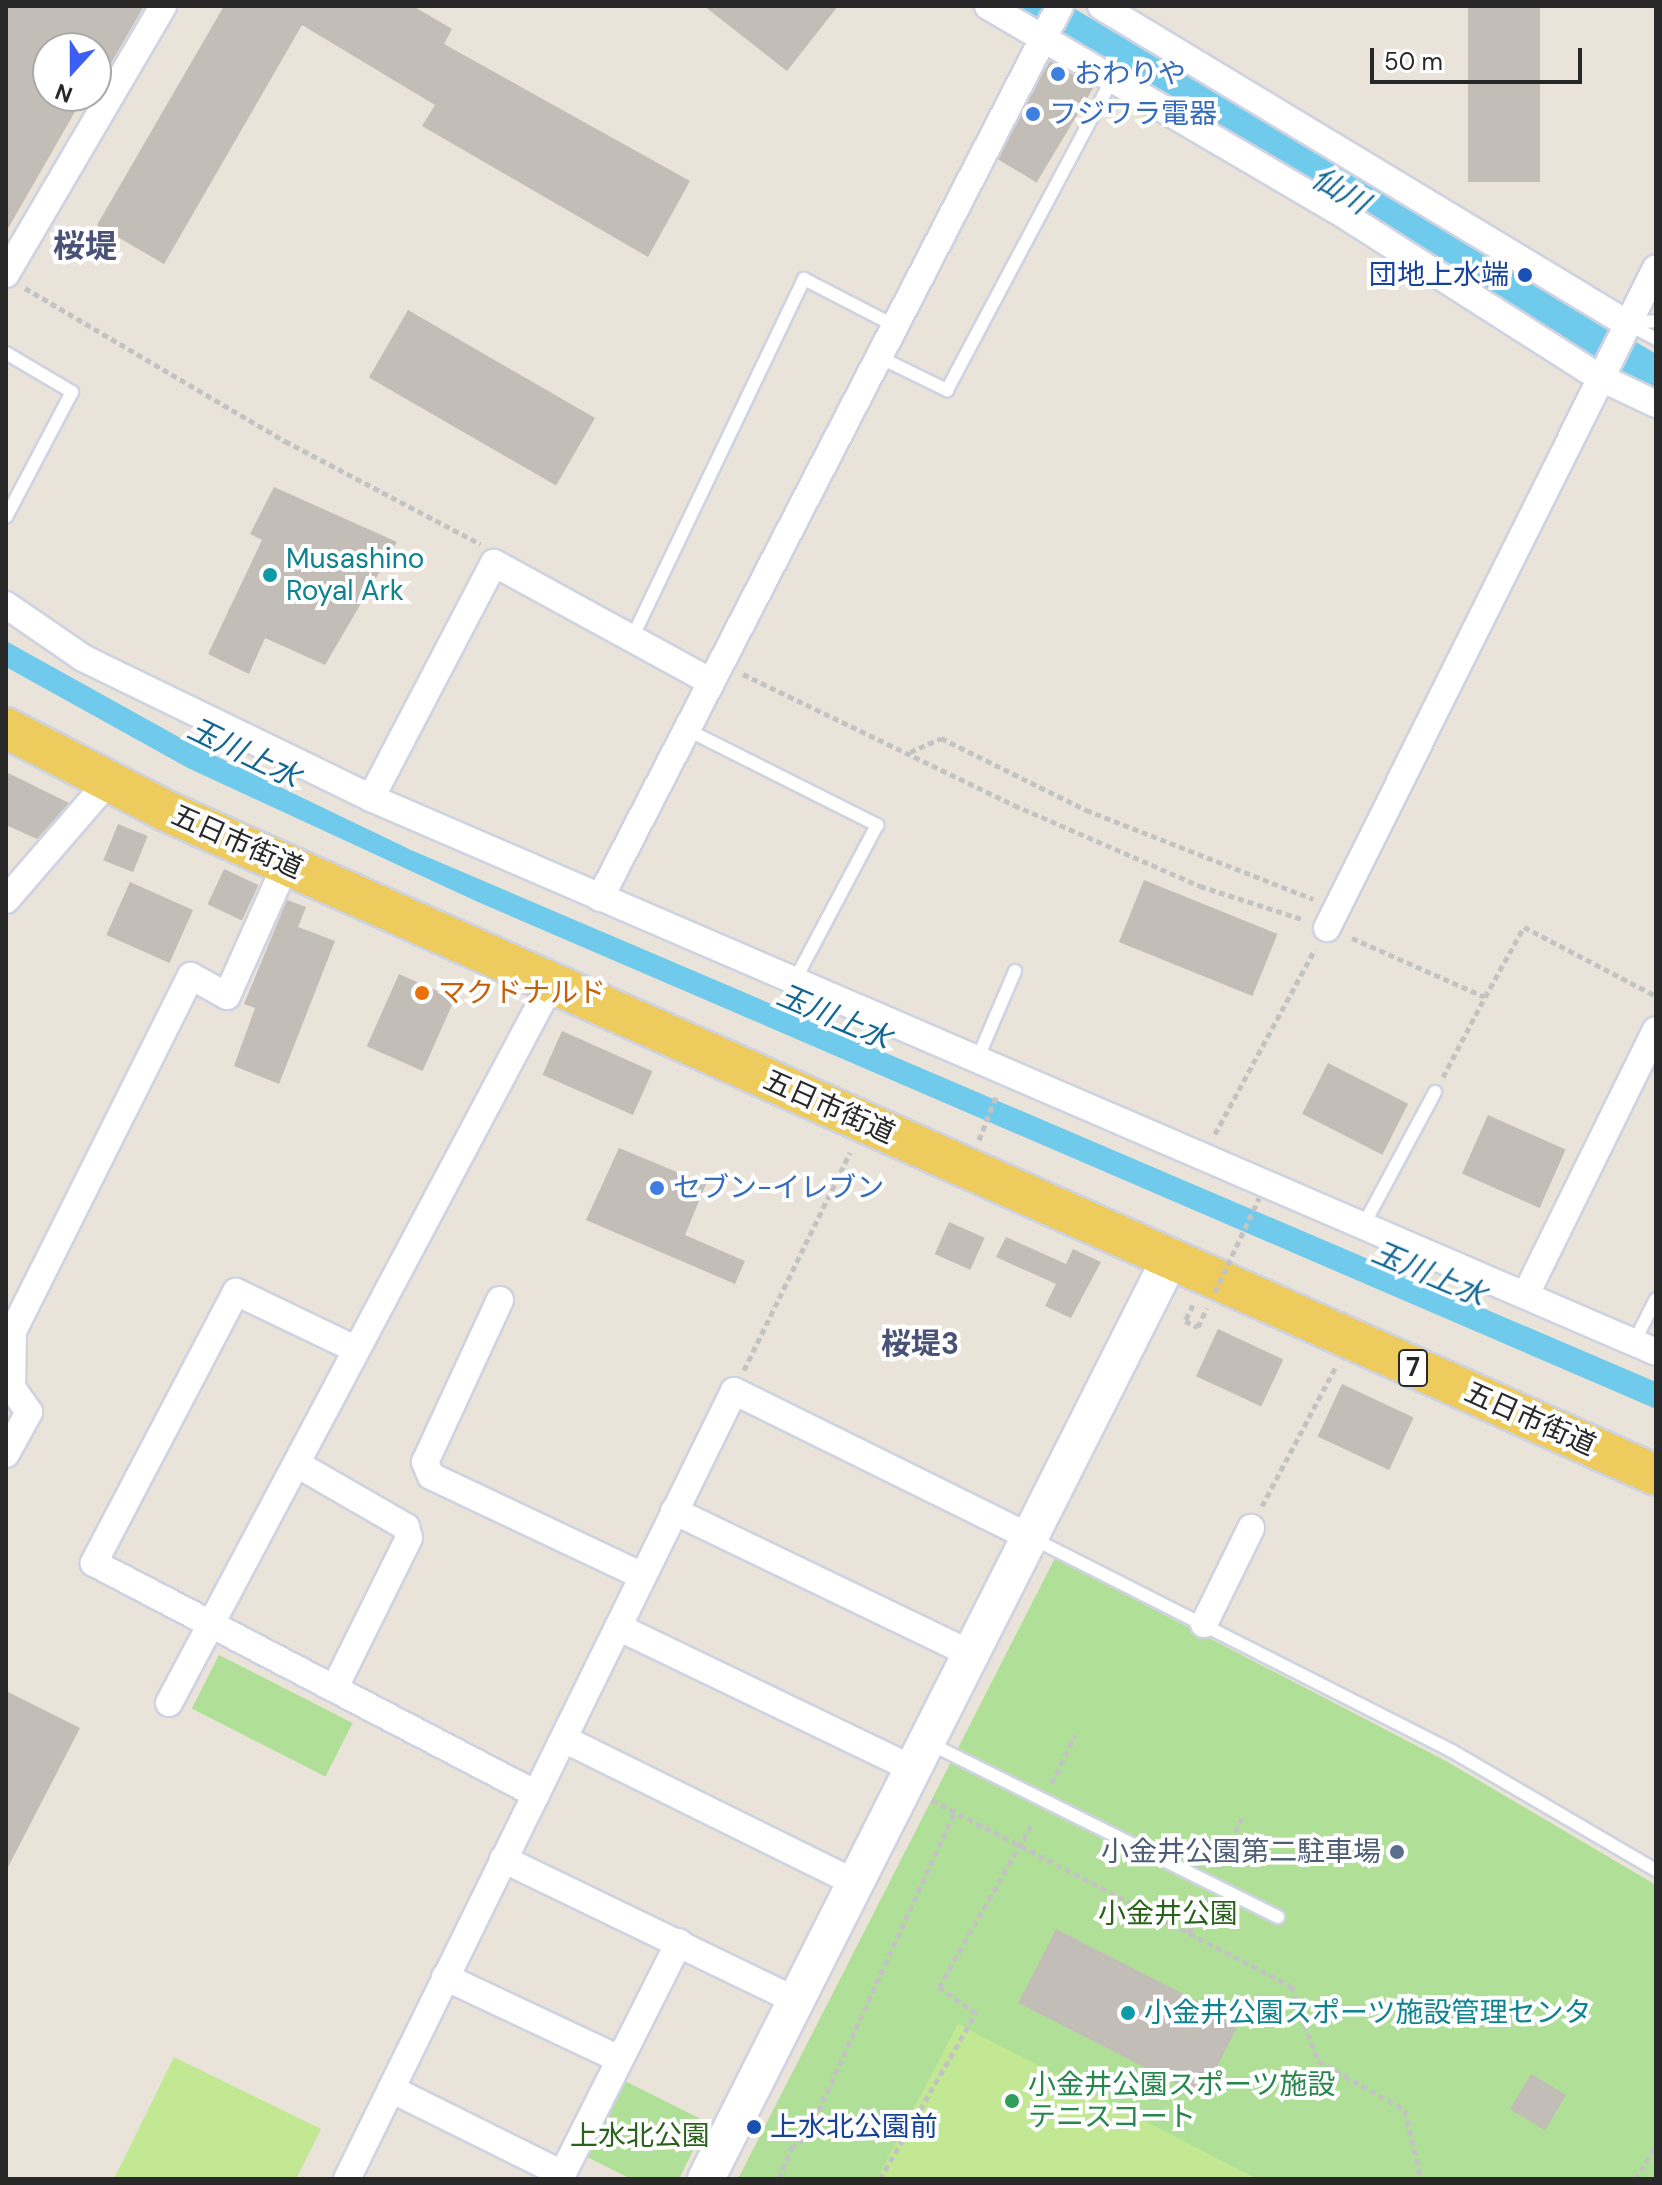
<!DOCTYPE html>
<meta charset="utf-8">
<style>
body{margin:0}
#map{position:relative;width:1662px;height:2185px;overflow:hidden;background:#eae3da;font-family:"DM Sans","Noto Sans JP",sans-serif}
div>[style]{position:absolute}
.green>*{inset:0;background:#b0e097;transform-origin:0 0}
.pitch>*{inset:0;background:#c3e893}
.water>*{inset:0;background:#6fcaeb}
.river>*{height:50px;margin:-25px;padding:0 25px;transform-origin:25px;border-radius:25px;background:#6fcaeb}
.building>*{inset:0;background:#c2bdb6;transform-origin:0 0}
.path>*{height:5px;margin-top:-2.5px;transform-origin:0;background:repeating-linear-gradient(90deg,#c3c3c3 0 6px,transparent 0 10px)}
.roads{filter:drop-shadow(2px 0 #cfd3e1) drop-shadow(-2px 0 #cfd3e1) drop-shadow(0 2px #cfd3e1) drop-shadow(0 -2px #cfd3e1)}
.lane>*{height:12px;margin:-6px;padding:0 6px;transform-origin:6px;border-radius:6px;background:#fff}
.street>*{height:26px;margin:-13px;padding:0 13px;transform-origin:13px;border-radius:13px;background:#fff}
.secondary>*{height:36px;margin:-18px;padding:0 18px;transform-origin:18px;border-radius:18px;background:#fff}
.primary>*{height:40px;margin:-20px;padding:0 20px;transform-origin:20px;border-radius:20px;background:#edcb5d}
.path-bridge>*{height:5px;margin-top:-2.5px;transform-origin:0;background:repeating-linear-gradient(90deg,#c3c3c3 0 6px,transparent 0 10px)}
.dots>*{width:22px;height:22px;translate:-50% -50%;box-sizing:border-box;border:4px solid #fff;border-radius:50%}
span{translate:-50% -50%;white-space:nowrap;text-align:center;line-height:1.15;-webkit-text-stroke:8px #fff;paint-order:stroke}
.shield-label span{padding:2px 6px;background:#fff;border:2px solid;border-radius:6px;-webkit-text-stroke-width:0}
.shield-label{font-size:26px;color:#282828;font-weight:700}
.shop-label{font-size:28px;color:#366cbe}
.left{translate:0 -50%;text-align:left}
.transit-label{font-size:28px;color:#164399}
.right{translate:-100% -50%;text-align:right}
.culture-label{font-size:28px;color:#0d838f}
.street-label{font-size:28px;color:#282828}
.food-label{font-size:28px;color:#c56008}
.service-label{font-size:28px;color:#4e5e75}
.park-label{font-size:28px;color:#2a621b}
.leisure-label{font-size:28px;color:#27864d}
.water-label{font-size:30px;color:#106694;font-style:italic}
.neighbourhood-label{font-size:30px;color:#4a5277;font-weight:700}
.quarter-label{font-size:32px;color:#4a5277;font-weight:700}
.frame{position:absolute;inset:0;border:8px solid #282828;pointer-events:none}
.north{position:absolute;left:32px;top:32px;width:80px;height:80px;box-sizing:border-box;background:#fff;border:2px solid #a9a9a9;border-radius:50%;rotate:201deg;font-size:22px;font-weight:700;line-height:32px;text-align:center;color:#282828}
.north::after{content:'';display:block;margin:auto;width:28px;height:36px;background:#3d5ef5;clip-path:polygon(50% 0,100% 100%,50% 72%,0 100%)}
.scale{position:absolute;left:1370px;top:48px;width:212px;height:36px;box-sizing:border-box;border:4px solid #282828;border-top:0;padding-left:10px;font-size:24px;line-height:28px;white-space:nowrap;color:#282828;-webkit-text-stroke:6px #fff;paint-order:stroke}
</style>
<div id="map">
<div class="green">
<div style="clip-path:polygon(1055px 1558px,1446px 1761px,1656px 1885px,1656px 2179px,738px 2179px)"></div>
<div style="left:219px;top:1655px;width:150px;height:60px;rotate:27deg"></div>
<div style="clip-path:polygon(621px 2079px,707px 2122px,679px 2179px,631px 2179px,583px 2155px)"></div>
</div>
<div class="pitch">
<div style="clip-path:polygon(958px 2024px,1257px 2179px,877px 2179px)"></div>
<div style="clip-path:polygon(174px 2057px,321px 2129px,296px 2179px,114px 2179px)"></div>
</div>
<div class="water">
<div style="clip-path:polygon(6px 641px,195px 746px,411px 850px,1656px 1382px,1656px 1409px,478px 902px,188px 768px,6px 667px)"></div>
</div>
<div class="river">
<div style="left:1021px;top:6px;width:738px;rotate:30.7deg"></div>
</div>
<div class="building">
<div style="clip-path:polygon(6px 6px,144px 6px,96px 89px,96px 48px,48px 48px,48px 96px,84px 96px,6px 232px)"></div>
<div style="clip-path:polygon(224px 6px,413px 6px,452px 29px,444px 44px,690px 181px,648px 257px,422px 126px,435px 105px,302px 25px,164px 264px,97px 225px)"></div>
<div style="clip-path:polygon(704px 6px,838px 6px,787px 71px)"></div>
<div style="left:1468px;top:6px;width:72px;height:176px"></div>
<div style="left:1050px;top:61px;width:51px;height:111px;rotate:31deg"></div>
<div style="left:408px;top:310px;width:216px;height:78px;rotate:30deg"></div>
<div style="clip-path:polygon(274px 487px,397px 542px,325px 665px,265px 638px,249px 674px,208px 654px,262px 540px,250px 534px)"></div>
<div style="clip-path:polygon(6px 772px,69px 803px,37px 839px,6px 825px)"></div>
<div style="left:118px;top:824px;width:32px;height:39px;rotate:22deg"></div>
<div style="left:224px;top:869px;width:38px;height:39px;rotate:25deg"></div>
<div style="left:1144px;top:880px;width:144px;height:67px;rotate:22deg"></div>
<div style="left:130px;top:882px;width:69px;height:58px;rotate:24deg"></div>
<div style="clip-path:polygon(287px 900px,306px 907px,298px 927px,335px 941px,279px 1084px,234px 1066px,255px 1008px,244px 1004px)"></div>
<div style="left:399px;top:974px;width:61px;height:79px;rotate:24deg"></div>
<div style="left:562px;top:1031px;width:99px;height:48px;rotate:24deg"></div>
<div style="left:1328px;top:1063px;width:90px;height:57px;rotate:27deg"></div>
<div style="left:1488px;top:1115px;width:85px;height:64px;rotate:24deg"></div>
<div style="clip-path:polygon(619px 1148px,706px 1184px,685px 1235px,745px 1261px,735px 1284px,586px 1220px)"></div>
<div style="left:949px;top:1222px;width:39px;height:35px;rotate:24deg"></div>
<div style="clip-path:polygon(1006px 1237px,1066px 1264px,1073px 1249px,1101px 1262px,1071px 1318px,1045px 1306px,1056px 1284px,996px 1257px)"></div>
<div style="left:1218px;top:1329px;width:72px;height:52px;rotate:25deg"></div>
<div style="left:1342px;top:1384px;width:79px;height:58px;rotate:25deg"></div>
<div style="clip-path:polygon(6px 1691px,80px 1728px,6px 1871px)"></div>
<div style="left:1056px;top:1929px;width:206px;height:83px;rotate:27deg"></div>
<div style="left:1531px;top:2074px;width:41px;height:41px;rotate:31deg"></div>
</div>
<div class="path">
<div style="left:25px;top:288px;width:302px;rotate:30.5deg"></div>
<div style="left:285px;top:441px;width:221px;rotate:27.8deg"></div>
<div style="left:743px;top:674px;width:301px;rotate:25.8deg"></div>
<div style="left:1014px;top:805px;width:203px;rotate:23.5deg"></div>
<div style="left:1200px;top:886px;width:110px;rotate:17.9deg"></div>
<div style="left:910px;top:752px;width:34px;rotate:-24deg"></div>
<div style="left:941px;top:738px;width:162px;rotate:26.4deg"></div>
<div style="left:1086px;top:810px;width:244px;rotate:21.4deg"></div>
<div style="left:1352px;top:938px;width:145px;rotate:23.9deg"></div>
<div style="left:1485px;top:997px;width:80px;rotate:-60.9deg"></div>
<div style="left:1524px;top:927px;width:149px;rotate:27.6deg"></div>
<div style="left:1443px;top:1077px;width:90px;rotate:-62.3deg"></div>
<div style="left:1215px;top:1134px;width:210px;rotate:-61.6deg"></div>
<div style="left:979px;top:1140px;width:49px;rotate:-68.6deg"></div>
<div style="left:1193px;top:1305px;width:18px;rotate:117deg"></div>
<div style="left:1185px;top:1321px;width:14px;rotate:25deg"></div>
<div style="left:1198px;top:1327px;width:21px;rotate:-65deg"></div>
<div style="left:744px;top:1370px;width:242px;rotate:-64deg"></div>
<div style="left:1262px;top:1506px;width:158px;rotate:-62.1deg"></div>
<div style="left:1052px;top:1783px;width:53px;rotate:-64.4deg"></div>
<div style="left:932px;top:1800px;width:404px;rotate:27.4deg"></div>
<div style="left:1291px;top:1986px;width:80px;rotate:70.2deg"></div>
<div style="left:1318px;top:2061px;width:100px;rotate:29.4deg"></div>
<div style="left:1405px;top:2110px;width:71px;rotate:76.9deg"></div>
<div style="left:1218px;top:1868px;width:55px;rotate:-64.4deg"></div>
<div style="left:1189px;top:1933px;width:30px;rotate:-67deg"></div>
<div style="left:779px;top:2179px;width:33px;rotate:-69deg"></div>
<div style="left:791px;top:2148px;width:18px;rotate:-34deg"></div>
<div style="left:806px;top:2138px;width:359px;rotate:-65.5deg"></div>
<div style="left:880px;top:2179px;width:192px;rotate:-60deg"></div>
<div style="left:976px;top:2013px;width:45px;rotate:-144.9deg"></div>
<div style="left:939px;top:1987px;width:185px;rotate:-60.3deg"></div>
<div style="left:1635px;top:2179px;width:38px;rotate:-57deg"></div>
</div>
<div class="roads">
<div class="lane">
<div style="left:1626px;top:323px;width:34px;rotate:28deg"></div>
<div style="left:1629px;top:323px;width:27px;rotate:-4deg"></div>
<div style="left:6px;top:353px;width:77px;rotate:30.6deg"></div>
<div style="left:72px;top:392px;width:141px;rotate:117.8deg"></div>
<div style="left:879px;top:357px;width:76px;rotate:25.9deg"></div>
<div style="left:947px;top:390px;width:350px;rotate:-62deg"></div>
<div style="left:633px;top:636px;width:396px;rotate:-64.4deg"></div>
<div style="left:804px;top:279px;width:102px;rotate:27.3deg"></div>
<div style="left:688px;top:730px;width:212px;rotate:26.7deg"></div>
<div style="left:877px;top:825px;width:178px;rotate:117.9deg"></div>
<div style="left:976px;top:1062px;width:99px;rotate:-66.8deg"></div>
<div style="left:1364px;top:1224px;width:150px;rotate:-61.7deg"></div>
<div style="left:1634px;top:1342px;width:48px;rotate:-62.9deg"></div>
<div style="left:1034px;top:1539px;width:469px;rotate:26.9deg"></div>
<div style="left:1452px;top:1751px;width:236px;rotate:30.3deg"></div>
<div style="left:929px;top:1743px;width:390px;rotate:26.5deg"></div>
</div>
<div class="street">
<div style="left:988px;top:6px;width:419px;rotate:30.4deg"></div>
<div style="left:1349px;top:218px;width:296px;rotate:32.5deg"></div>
<div style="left:1599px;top:377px;width:63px;rotate:25.3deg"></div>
<div style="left:1101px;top:6px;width:613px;rotate:31.12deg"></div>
<div style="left:6px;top:274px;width:311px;rotate:-59.6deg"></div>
<div style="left:6px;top:605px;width:93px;rotate:34.5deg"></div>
<div style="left:83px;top:658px;width:320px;rotate:25.9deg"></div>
<div style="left:371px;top:798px;width:1399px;rotate:23.32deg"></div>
<div style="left:371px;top:798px;width:265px;rotate:-62.4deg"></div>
<div style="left:494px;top:563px;width:247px;rotate:28.7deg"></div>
<div style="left:600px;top:898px;width:1004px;rotate:-62.72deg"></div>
<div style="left:6px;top:900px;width:156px;rotate:-49.2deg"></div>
<div style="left:1327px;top:928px;width:737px;rotate:-63.5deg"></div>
<div style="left:1526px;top:1294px;width:294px;rotate:-63.8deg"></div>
<div style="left:500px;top:1300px;width:179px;rotate:114.8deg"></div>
<div style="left:425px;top:1462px;width:15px;rotate:67deg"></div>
<div style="left:431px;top:1476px;width:234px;rotate:25.3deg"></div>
<div style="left:355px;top:1349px;width:132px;rotate:-154.4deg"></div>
<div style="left:236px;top:1292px;width:306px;rotate:117.7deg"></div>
<div style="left:94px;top:1563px;width:499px;rotate:27.6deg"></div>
<div style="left:6px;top:1454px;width:48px;rotate:-61.3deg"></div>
<div style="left:29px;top:1412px;width:29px;rotate:-125deg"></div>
<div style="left:12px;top:1388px;width:57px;rotate:-89deg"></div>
<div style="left:13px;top:1331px;width:397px;rotate:-63.4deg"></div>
<div style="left:191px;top:976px;width:41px;rotate:29.1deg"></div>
<div style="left:227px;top:996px;width:145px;rotate:-65.9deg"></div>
<div style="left:297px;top:1464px;width:126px;rotate:30deg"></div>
<div style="left:406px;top:1527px;width:11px;rotate:75deg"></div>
<div style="left:409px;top:1538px;width:164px;rotate:116.4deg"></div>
<div style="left:674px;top:1511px;width:332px;rotate:25.7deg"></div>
<div style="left:1204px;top:1624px;width:107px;rotate:-63.9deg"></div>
<div style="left:618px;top:1627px;width:330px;rotate:25.7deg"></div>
<div style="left:169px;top:1703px;width:814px;rotate:-62.02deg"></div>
<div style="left:564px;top:1739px;width:326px;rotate:26.3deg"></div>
<div style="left:503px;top:1859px;width:326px;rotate:25.8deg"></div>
<div style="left:445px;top:1977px;width:192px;rotate:25.2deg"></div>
<div style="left:391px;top:2089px;width:191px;rotate:26.4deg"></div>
<div style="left:347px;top:2179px;width:878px;rotate:-63.84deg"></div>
<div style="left:734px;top:1391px;width:331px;rotate:26.3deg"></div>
<div style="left:560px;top:2179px;width:265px;rotate:-63.3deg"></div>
</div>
<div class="secondary">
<div style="left:706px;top:2179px;width:1030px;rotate:-63.24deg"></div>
</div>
<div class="primary">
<div style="left:6px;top:728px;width:180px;rotate:27.4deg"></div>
<div style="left:166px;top:811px;width:1631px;rotate:24.02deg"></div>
</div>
</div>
<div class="path-bridge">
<div style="left:1215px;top:1292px;width:104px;rotate:-64.9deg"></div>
</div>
<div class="dots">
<div style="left:1058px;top:74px;background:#3f7fe0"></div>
<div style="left:1033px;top:114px;background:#3f7fe0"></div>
<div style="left:1525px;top:275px;background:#1a4fb4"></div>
<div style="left:270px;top:575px;background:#0f9aa8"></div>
<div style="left:422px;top:993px;background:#e8710a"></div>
<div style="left:657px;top:1188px;background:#3f7fe0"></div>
<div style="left:1397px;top:1852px;background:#5c6f8a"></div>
<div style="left:1128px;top:2013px;background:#0f9aa8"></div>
<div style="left:1012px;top:2101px;background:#2e9e5b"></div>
<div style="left:754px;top:2127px;background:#1a4fb4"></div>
</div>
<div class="shield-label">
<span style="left:1413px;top:1368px">7</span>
</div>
<div class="shop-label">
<span class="left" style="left:1074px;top:74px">おわりや</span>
<span class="left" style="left:1049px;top:114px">フジワラ電器</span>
<span class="left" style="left:673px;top:1188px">セブン-イレブン</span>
</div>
<div class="transit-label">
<span class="right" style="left:1509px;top:275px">団地上水端</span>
<span class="left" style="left:770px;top:2127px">上水北公園前</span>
</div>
<div class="culture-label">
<span class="left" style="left:286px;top:575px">Musashino<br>Royal Ark</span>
<span class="left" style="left:1144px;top:2013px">小金井公園スポーツ施設管理センタ</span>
</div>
<div class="street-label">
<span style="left:237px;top:842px;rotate:24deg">五日市街道</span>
<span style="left:829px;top:1107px;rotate:24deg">五日市街道</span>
<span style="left:1530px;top:1419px;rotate:24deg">五日市街道</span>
</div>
<div class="food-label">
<span class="left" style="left:438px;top:993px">マクドナルド</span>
</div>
<div class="service-label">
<span class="right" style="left:1381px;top:1852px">小金井公園第二駐車場</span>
</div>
<div class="park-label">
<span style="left:1168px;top:1914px">小金井公園</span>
<span style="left:640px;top:2136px">上水北公園</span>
</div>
<div class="leisure-label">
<span class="left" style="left:1028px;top:2101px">小金井公園スポーツ施設<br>テニスコート</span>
</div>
<div class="water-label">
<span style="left:1340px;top:191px;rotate:31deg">仙川</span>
<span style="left:244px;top:753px;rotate:26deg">玉川上水</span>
<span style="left:834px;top:1017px;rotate:23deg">玉川上水</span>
<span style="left:1429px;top:1274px;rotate:23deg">玉川上水</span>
</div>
<div class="neighbourhood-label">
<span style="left:920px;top:1344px">桜堤3</span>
</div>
<div class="quarter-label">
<span style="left:85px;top:246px">桜堤</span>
</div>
<div class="frame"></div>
<div class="north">N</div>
<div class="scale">50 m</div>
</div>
